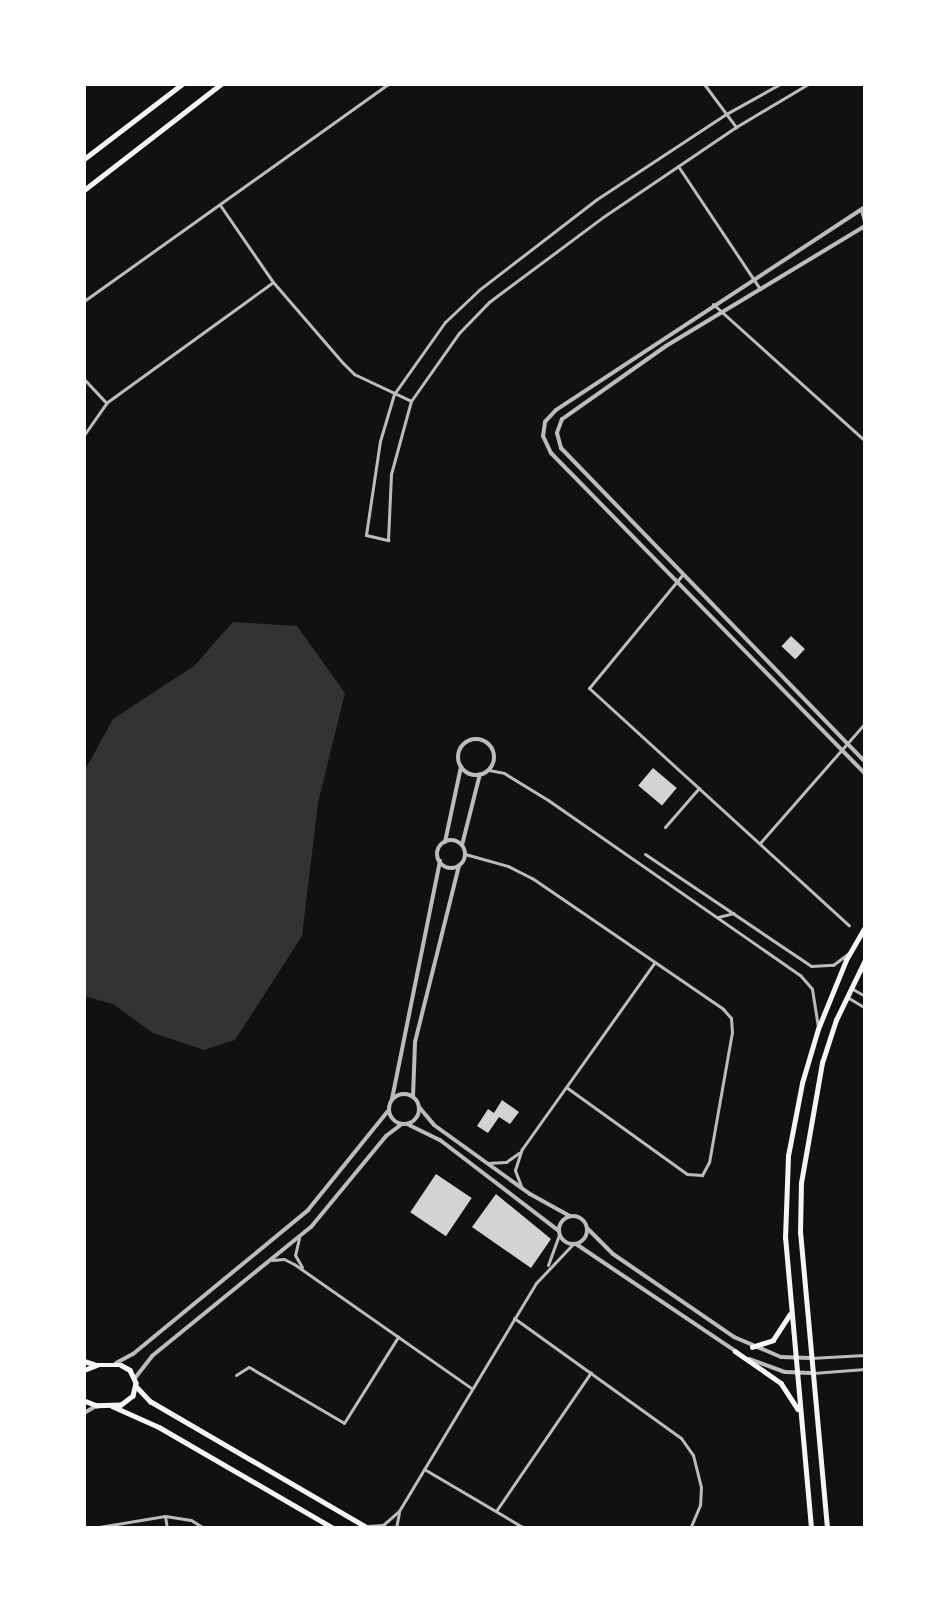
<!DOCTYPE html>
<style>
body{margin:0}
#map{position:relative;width:949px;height:1612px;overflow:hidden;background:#111;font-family:"Titillium Web",sans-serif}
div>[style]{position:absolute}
.water>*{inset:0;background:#333}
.building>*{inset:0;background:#d3d3d3;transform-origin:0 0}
.minor>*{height:3px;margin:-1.5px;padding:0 1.5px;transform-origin:1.5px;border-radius:1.5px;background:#bcbcbc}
.tertiary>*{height:4px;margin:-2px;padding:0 2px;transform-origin:2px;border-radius:2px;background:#bcbcbc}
.tertiary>.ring{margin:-2px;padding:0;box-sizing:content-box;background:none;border:4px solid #bcbcbc;border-radius:50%}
.secondary>*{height:4.5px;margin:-2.25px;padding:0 2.25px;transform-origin:2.25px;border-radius:2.25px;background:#f5f5f5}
span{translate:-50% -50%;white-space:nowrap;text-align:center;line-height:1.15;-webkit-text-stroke:6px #fff;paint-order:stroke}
.frame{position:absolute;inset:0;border:86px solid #fff;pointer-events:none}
</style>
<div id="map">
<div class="water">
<div style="clip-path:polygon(233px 622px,297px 626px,345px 693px,318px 803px,302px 936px,235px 1040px,204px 1050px,153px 1033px,113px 1004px,84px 996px,84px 772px,113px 719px,194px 666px)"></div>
</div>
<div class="building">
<div style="left:791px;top:636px;width:19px;height:14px;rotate:43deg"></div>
<div style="left:653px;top:768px;width:31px;height:23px;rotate:40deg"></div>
<div style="clip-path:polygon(502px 1100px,519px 1112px,510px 1124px,499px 1117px,488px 1133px,477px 1126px,488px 1109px,494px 1113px)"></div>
<div style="left:436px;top:1174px;width:43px;height:46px;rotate:34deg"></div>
<div style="clip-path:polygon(496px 1194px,551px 1239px,531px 1268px,472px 1227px)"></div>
</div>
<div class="minor">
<div style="left:704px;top:84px;width:54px;rotate:53.3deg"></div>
<div style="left:780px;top:84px;width:62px;rotate:150.9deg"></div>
<div style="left:726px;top:114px;width:154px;rotate:146.6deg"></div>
<div style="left:597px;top:199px;width:149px;rotate:142.4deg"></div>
<div style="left:479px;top:290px;width:47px;rotate:136.7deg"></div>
<div style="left:445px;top:322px;width:88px;rotate:125.3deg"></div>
<div style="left:394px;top:394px;width:49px;rotate:106.6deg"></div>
<div style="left:380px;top:441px;width:95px;rotate:98.5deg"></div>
<div style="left:366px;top:535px;width:23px;rotate:13deg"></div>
<div style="left:388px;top:540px;width:66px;rotate:-87.4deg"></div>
<div style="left:391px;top:474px;width:76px;rotate:-74.7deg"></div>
<div style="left:411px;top:401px;width:83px;rotate:-54.8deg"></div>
<div style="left:459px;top:333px;width:43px;rotate:-45.9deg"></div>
<div style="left:489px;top:302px;width:142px;rotate:-36.7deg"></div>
<div style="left:603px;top:217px;width:161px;rotate:-34.1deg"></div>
<div style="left:736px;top:127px;width:84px;rotate:-30.8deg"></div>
<div style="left:678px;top:166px;width:148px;rotate:56.3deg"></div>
<div style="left:220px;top:205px;width:93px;rotate:55.5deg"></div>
<div style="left:273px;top:282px;width:107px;rotate:49.2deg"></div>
<div style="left:343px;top:363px;width:16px;rotate:45deg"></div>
<div style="left:354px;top:374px;width:63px;rotate:25.3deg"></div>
<div style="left:861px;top:210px;width:15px;rotate:74deg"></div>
<div style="left:84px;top:301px;width:374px;rotate:-35.5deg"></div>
<div style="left:713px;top:304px;width:205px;rotate:42deg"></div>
<div style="left:84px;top:379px;width:33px;rotate:47deg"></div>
<div style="left:84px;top:435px;width:39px;rotate:-55deg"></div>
<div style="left:106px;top:403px;width:206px;rotate:-35.9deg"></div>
<div style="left:683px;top:574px;width:148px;rotate:129.5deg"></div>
<div style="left:589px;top:688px;width:352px;rotate:42.4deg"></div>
<div style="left:489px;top:770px;width:15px;rotate:11deg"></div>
<div style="left:504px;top:773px;width:52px;rotate:31.5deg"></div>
<div style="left:548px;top:800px;width:307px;rotate:34.8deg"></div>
<div style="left:800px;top:975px;width:18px;rotate:49deg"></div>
<div style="left:812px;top:989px;width:37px;rotate:81deg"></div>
<div style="left:665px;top:827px;width:52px;rotate:-48.9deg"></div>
<div style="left:760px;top:843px;width:159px;rotate:-48.8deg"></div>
<div style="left:465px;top:854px;width:45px;rotate:15.6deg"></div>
<div style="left:508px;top:866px;width:27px;rotate:27deg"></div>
<div style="left:532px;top:878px;width:232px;rotate:34.4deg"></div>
<div style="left:723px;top:1009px;width:12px;rotate:48deg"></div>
<div style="left:731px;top:1018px;width:14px;rotate:86deg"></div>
<div style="left:732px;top:1032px;width:132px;rotate:100deg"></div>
<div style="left:709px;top:1162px;width:15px;rotate:118deg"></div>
<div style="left:702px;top:1175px;width:15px;rotate:-176deg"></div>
<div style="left:687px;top:1174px;width:149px;rotate:-144.3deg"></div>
<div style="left:645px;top:854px;width:200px;rotate:34deg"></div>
<div style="left:811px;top:966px;width:22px;rotate:-3deg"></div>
<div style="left:833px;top:965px;width:20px;rotate:-37deg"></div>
<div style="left:718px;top:917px;width:16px;rotate:-14deg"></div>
<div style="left:851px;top:988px;width:16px;rotate:30deg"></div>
<div style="left:847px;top:997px;width:21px;rotate:31deg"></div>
<div style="left:487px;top:1163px;width:19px;rotate:-3deg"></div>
<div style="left:506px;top:1162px;width:16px;rotate:-35deg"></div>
<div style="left:521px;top:1186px;width:17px;rotate:-111deg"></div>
<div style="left:515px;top:1170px;width:22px;rotate:-72deg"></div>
<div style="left:522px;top:1149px;width:228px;rotate:-54.6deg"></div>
<div style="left:299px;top:1238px;width:17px;rotate:103deg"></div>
<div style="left:295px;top:1255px;width:14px;rotate:60deg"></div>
<div style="left:272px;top:1260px;width:12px;rotate:-5deg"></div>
<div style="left:284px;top:1259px;width:11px;rotate:27deg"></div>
<div style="left:294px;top:1264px;width:216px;rotate:35deg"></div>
<div style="left:548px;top:1265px;width:33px;rotate:-70deg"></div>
<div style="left:514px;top:1318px;width:206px;rotate:35.7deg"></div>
<div style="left:681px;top:1438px;width:21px;rotate:55deg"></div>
<div style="left:693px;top:1455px;width:33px;rotate:76deg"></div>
<div style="left:701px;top:1487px;width:18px;rotate:93deg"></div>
<div style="left:700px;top:1505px;width:25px;rotate:113deg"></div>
<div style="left:810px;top:1358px;width:55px;rotate:-3.1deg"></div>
<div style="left:813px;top:1373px;width:52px;rotate:-4.4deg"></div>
<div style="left:236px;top:1375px;width:15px;rotate:-32deg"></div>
<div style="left:249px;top:1367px;width:110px;rotate:30.5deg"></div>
<div style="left:344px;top:1423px;width:102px;rotate:-57.9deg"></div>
<div style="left:424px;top:1469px;width:116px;rotate:30.5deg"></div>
<div style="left:496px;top:1511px;width:168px;rotate:-55.6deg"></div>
<div style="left:165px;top:1516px;width:12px;rotate:81deg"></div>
<div style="left:367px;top:1526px;width:16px;rotate:-4deg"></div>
<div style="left:383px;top:1525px;width:21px;rotate:-41deg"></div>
<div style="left:399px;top:1511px;width:266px;rotate:-59deg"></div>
<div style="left:536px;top:1283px;width:54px;rotate:-46.5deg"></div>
<div style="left:93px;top:1528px;width:73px;rotate:-9.5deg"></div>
<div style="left:165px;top:1516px;width:26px;rotate:9deg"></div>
<div style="left:191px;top:1520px;width:15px;rotate:32deg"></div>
<div style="left:396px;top:1528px;width:15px;rotate:-79deg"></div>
</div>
<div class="tertiary">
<div style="left:865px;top:207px;width:370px;rotate:146.7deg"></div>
<div style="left:556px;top:410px;width:16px;rotate:133deg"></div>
<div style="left:545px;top:422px;width:14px;rotate:98deg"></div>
<div style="left:543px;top:436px;width:19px;rotate:65deg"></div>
<div style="left:551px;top:453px;width:449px;rotate:45.6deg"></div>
<div style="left:865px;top:226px;width:232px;rotate:148.9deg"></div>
<div style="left:666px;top:346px;width:127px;rotate:144.9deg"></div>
<div style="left:562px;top:419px;width:15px;rotate:110deg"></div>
<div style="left:557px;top:433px;width:16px;rotate:75deg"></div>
<div style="left:561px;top:448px;width:437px;rotate:45.9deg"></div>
<div class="ring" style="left:458px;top:739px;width:32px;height:32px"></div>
<div class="ring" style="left:437px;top:840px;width:24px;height:24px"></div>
<div style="left:445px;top:842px;width:77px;rotate:-78deg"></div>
<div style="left:462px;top:845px;width:73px;rotate:-75.8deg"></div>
<div class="ring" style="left:389px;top:1094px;width:26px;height:26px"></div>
<div style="left:413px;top:1097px;width:55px;rotate:-87.9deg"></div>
<div style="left:415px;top:1042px;width:182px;rotate:-76deg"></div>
<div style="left:392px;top:1099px;width:243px;rotate:-78.6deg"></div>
<div style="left:419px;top:1107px;width:23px;rotate:50deg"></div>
<div style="left:434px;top:1125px;width:118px;rotate:35.7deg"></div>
<div style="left:530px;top:1194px;width:46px;rotate:28.8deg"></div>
<div style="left:407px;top:1124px;width:37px;rotate:26deg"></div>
<div style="left:440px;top:1140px;width:150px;rotate:37.4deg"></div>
<div class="ring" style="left:559px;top:1216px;width:24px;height:24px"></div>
<div style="left:588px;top:1229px;width:35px;rotate:45deg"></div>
<div style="left:613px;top:1254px;width:147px;rotate:34.4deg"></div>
<div style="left:734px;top:1337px;width:51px;rotate:23.1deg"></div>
<div style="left:781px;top:1357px;width:29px;rotate:2deg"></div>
<div style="left:576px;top:1244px;width:194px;rotate:33.9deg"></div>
<div style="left:749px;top:1359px;width:38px;rotate:20deg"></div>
<div style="left:785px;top:1372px;width:26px;rotate:2deg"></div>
<div style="left:116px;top:1363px;width:19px;rotate:-28deg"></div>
<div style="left:133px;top:1354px;width:227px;rotate:-39.4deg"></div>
<div style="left:308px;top:1210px;width:127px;rotate:-51.1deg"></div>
<div style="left:135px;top:1378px;width:28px;rotate:-52deg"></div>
<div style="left:152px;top:1356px;width:205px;rotate:-39.1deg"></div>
<div style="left:311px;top:1227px;width:118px;rotate:-50.5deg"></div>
<div style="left:386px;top:1136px;width:20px;rotate:-37deg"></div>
<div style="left:84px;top:1413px;width:14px;rotate:-30deg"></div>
</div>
<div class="secondary">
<div style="left:84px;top:159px;width:123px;rotate:-37.4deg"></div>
<div style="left:84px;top:190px;width:173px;rotate:-37.7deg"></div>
<div style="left:752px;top:1347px;width:22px;rotate:-18deg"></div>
<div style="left:773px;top:1340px;width:30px;rotate:-57deg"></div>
<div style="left:735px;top:1351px;width:56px;rotate:34.8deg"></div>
<div style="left:781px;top:1383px;width:31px;rotate:57deg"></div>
<div style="left:84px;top:1361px;width:10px;rotate:17deg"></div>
<div style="left:84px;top:1370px;width:14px;rotate:-21deg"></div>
<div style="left:97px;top:1365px;width:24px"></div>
<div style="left:121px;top:1365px;width:10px;rotate:29deg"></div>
<div style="left:130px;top:1370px;width:14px;rotate:65deg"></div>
<div style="left:136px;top:1383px;width:13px;rotate:103deg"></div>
<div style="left:133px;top:1396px;width:15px;rotate:143deg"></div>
<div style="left:121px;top:1405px;width:24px;rotate:178deg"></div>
<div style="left:97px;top:1406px;width:14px;rotate:-159deg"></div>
<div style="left:136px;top:1386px;width:21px;rotate:47deg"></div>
<div style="left:150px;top:1401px;width:252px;rotate:30.2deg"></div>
<div style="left:112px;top:1406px;width:51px;rotate:24.1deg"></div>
<div style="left:159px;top:1427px;width:201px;rotate:30.1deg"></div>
<div style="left:811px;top:1528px;width:291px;rotate:-95.1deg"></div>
<div style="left:785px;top:1238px;width:82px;rotate:-87.9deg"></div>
<div style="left:788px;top:1156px;width:74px;rotate:-79.1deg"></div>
<div style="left:802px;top:1083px;width:56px;rotate:-73.5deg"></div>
<div style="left:818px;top:1029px;width:74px;rotate:-67.9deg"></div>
<div style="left:846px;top:960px;width:38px;rotate:-60deg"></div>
<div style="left:827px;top:1528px;width:296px;rotate:-95.2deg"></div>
<div style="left:800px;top:1233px;width:50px;rotate:-88.9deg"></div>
<div style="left:801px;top:1183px;width:122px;rotate:-80.1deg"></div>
<div style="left:822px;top:1063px;width:45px;rotate:-72deg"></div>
<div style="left:836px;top:1020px;width:67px;rotate:-64.2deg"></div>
</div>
<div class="frame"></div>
</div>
